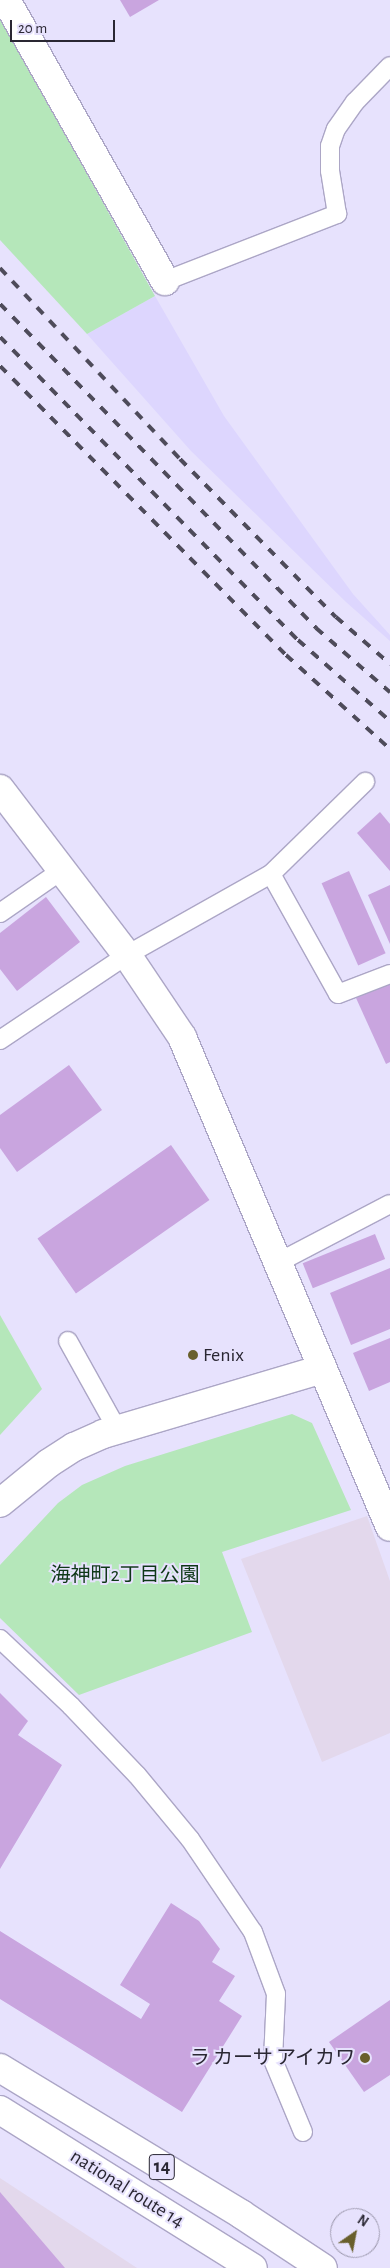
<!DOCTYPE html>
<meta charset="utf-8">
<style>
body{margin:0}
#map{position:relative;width:390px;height:2268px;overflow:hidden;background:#e7e2fd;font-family:"Alegreya Sans","Noto Sans JP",sans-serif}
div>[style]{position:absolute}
.industrial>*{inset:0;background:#e3d8ec}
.built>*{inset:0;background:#ddd6fe}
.green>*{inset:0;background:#b5e7ba}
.building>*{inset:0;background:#c9a5df;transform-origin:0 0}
.roads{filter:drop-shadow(1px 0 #aca6c6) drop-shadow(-1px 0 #aca6c6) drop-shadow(0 1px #aca6c6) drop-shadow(0 -1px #aca6c6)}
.lane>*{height:18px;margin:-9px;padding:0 9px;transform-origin:9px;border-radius:9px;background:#fff}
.street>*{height:28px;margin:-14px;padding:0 14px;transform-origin:14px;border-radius:14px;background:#fff}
.secondary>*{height:28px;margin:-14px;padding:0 14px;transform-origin:14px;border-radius:14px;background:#fff}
.highway>*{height:28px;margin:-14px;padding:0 14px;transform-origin:14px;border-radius:14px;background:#fff}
.rail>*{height:4px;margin-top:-2px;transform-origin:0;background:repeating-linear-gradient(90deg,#4e4b5a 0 9px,transparent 0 18px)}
.dots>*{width:14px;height:14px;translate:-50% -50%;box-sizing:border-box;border:2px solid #e7e2fd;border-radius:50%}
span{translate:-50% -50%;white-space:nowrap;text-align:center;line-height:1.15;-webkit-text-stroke:4px #e7e2fd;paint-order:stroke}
.shield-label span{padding:1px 4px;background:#e7e2fd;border:1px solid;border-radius:4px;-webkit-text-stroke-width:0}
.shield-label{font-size:19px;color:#2a2733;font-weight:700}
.poi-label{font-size:20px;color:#2a2733}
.left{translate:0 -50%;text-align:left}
.right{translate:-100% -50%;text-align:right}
.park-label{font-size:20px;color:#0e3717}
.street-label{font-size:20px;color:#2a2733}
.north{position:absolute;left:330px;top:2208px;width:50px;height:50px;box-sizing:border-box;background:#e7e2fd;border:1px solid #9b97ac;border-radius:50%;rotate:33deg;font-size:14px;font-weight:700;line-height:20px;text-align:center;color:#2a2733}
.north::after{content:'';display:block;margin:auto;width:18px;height:22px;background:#695f2c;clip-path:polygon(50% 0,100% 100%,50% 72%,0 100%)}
.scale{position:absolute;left:10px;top:20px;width:105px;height:22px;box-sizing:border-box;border:2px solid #2a2733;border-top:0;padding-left:6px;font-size:15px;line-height:18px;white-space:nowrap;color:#2a2733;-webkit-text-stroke:4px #e7e2fd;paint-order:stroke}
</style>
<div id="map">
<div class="industrial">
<div style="clip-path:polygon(367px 1516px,390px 1581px,390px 1733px,322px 1762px,241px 1559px)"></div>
<div style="clip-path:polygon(0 2178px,137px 2268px,0 2268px)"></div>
</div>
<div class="built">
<div style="clip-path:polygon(155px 296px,224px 416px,353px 594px,390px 635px,390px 641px,346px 602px,191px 451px,87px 334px)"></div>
</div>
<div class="green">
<div style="clip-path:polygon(0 18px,155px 296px,87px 334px,0 240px)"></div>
<div style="clip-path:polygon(0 1315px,42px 1389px,0 1435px)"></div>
<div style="clip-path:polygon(292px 1414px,312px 1423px,351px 1510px,222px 1552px,252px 1632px,79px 1695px,0 1618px,0 1565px,58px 1503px,82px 1485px,125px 1466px)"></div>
</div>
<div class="building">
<div style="clip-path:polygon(120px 0,159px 0,130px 17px)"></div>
<div style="clip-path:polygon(380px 812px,390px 824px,390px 871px,357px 833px)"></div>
<div style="left:349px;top:871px;width:90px;height:30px;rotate:66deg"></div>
<div style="clip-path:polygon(390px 885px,390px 944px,368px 895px)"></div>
<div style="clip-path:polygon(46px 897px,80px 942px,17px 991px,0 969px,0 933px)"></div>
<div style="clip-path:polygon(390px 983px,390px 1062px,386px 1064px,356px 998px)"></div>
<div style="clip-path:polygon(69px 1065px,102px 1110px,17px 1172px,0 1148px,0 1115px)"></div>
<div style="left:171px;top:1145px;width:67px;height:163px;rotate:55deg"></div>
<div style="left:375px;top:1234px;width:27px;height:78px;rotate:68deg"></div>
<div style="clip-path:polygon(390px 1268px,390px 1329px,351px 1345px,330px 1293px)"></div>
<div style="clip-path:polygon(390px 1338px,390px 1382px,369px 1391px,353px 1353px)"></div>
<div style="clip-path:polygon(0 1693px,28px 1721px,18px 1735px,62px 1765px,0 1869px)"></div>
<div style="clip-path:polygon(171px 1903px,199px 1921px,220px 1949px,212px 1962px,235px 1976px,219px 2001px,242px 2016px,182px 2112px,0 1999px,0 1931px,141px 2019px,150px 2004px,120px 1985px)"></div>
<div style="clip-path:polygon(390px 2000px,390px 2075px,364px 2092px,329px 2042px)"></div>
<div style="clip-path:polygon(0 2192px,65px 2268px,0 2268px)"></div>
</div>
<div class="roads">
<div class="lane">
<div style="left:165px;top:281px;width:185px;rotate:-21.3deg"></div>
<div style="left:337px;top:214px;width:44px;rotate:-99.2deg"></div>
<div style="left:330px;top:171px;width:25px;rotate:-90deg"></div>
<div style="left:330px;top:146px;width:18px;rotate:-71deg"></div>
<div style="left:336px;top:129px;width:33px;rotate:-55deg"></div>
<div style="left:355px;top:102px;width:50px;rotate:-45.8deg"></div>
<div style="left:271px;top:874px;width:137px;rotate:60.8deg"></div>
<div style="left:338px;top:994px;width:56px;rotate:-21deg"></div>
<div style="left:0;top:913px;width:75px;rotate:-34.7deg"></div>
<div style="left:0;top:1040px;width:153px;rotate:-33.8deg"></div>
<div style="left:127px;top:955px;width:165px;rotate:-29.4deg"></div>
<div style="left:271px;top:874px;width:132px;rotate:-44.4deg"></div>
<div style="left:277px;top:1263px;width:127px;rotate:-27.6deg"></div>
<div style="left:68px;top:1341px;width:103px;rotate:60.9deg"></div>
<div style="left:0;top:1639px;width:98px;rotate:43.3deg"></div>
<div style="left:71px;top:1706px;width:95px;rotate:46.3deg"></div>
<div style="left:137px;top:1775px;width:83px;rotate:50.4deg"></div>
<div style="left:190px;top:1839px;width:112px;rotate:55.9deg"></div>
<div style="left:253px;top:1932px;width:66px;rotate:69.6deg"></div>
<div style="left:276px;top:1994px;width:66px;rotate:92.6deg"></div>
<div style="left:273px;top:2060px;width:78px;rotate:67.4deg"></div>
</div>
<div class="street">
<div style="left:6px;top:0;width:323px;rotate:60.5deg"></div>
<div style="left:0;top:1503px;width:63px;rotate:-39.2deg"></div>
<div style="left:49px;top:1463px;width:30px;rotate:-33deg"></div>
<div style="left:74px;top:1447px;width:32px;rotate:-24deg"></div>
<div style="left:103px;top:1434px;width:229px;rotate:-16.5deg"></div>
</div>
<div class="secondary">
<div style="left:0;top:789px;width:209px;rotate:52.6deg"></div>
<div style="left:127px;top:955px;width:99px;rotate:56.1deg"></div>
<div style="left:182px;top:1037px;width:532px;rotate:67deg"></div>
</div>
<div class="highway">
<div style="left:0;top:2068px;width:282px;rotate:31.2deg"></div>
<div style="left:241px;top:2214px;width:98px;rotate:33.4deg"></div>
<div style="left:0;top:2110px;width:298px;rotate:32deg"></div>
</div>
</div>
<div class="rail">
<div style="left:0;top:268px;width:262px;rotate:46.7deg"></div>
<div style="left:180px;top:459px;width:222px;rotate:45.4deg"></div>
<div style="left:336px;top:617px;width:72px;rotate:41deg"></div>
<div style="left:0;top:304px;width:453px;rotate:45.7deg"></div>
<div style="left:316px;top:628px;width:98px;rotate:40.9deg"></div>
<div style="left:0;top:337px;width:425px;rotate:45.5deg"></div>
<div style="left:298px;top:640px;width:123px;rotate:41.4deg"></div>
<div style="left:0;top:366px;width:407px;rotate:45.3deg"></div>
<div style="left:286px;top:655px;width:140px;rotate:42.1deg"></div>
</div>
<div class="dots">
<div style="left:193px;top:1355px;background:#695f2c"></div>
<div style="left:365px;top:2058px;background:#695f2c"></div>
</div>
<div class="shield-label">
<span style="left:162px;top:2167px">14</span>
</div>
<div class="poi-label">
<span class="left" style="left:203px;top:1355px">Fenix</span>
<span class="right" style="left:355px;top:2058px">ラ カーサ アイカワ</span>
</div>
<div class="park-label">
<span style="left:125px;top:1575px">海神町2丁目公園</span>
</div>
<div class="street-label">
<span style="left:127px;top:2189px;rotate:32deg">national route 14</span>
</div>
<div class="north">N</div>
<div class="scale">20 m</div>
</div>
